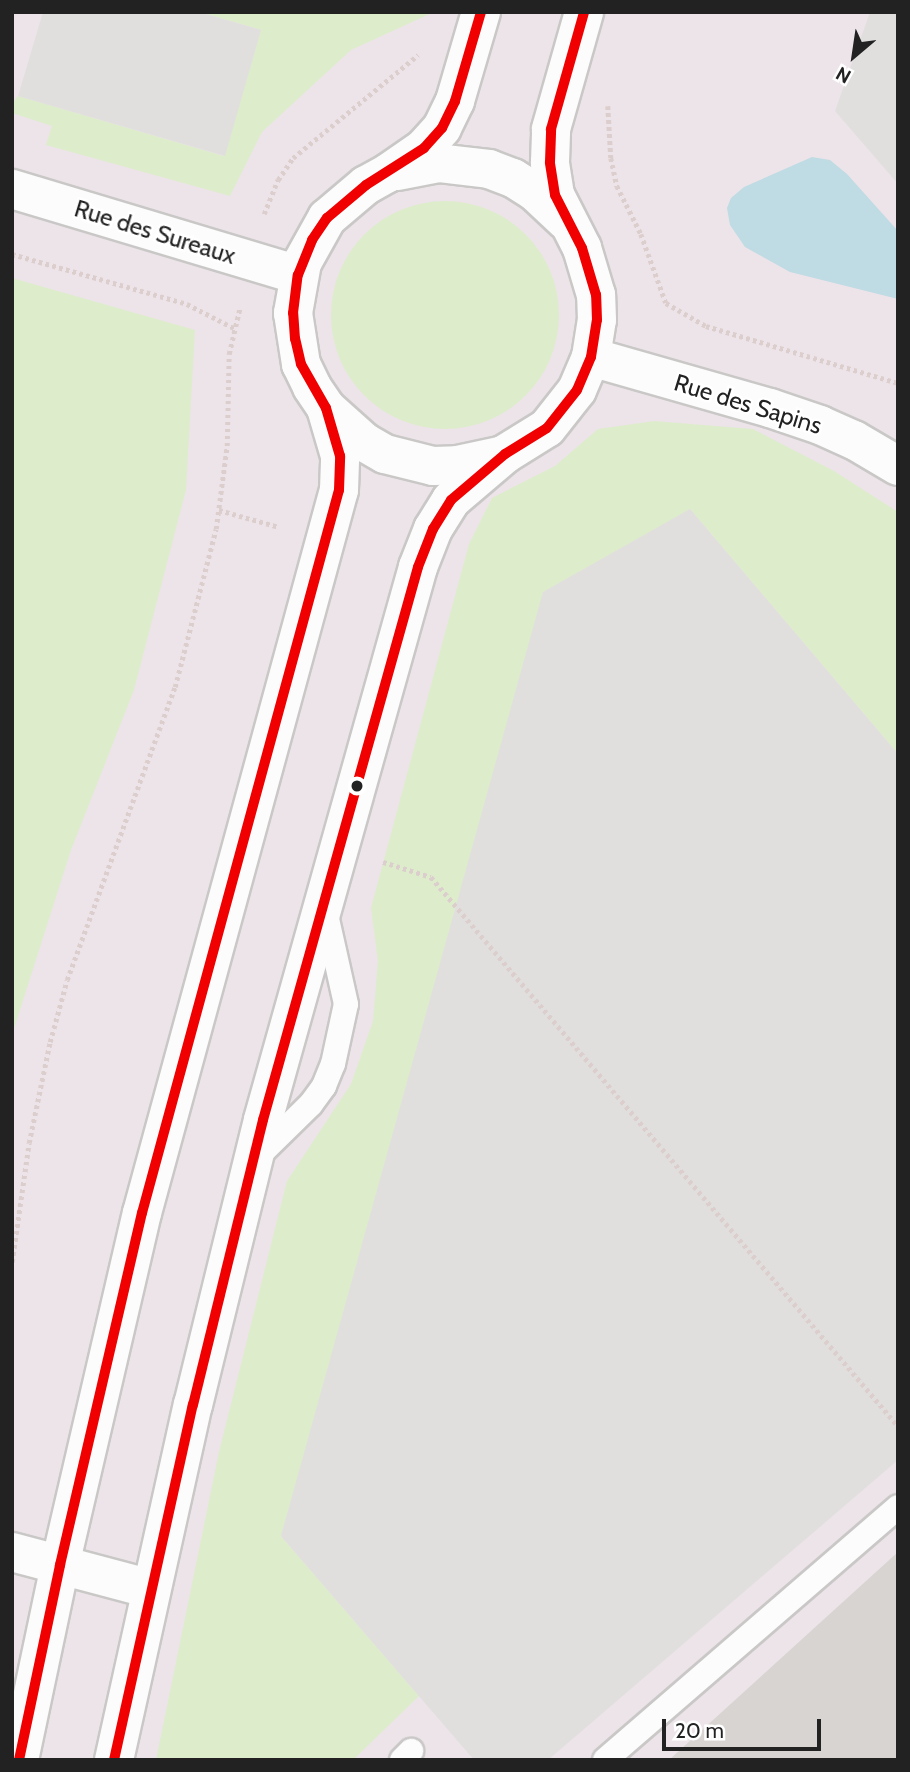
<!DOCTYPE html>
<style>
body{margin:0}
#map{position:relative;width:910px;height:1772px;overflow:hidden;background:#f0eeeb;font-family:Cabin,sans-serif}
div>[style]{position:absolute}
.industrial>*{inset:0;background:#ede4e9;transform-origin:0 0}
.grass>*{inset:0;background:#ddeccb}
.round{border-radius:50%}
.parking>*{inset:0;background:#e0dfde}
.water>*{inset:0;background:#bfdbe3}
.building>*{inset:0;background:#d7d4d2}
.path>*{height:4.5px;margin-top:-2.25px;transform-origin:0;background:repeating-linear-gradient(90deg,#dccecd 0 3.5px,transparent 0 7px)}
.roads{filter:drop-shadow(2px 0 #c9c8c7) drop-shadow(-2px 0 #c9c8c7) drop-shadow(0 2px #c9c8c7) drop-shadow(0 -2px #c9c8c7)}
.lane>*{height:24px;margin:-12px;padding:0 12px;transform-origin:12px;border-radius:12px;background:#fdfcfc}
.street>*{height:38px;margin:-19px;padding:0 19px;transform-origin:19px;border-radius:19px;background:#fdfcfc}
.bus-1>*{height:10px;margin:-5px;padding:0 5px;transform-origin:5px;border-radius:5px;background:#f00000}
.dots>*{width:19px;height:19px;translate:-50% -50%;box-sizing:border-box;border:4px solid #fff;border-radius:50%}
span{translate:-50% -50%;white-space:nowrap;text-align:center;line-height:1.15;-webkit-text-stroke:5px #fff;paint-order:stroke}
.street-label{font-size:24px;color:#222}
.frame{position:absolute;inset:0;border:14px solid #222;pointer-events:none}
.north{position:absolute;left:819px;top:21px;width:70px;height:70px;-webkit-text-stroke:5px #fff;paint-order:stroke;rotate:209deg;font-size:19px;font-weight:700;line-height:28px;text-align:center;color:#222}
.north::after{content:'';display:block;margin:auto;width:24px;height:32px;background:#222;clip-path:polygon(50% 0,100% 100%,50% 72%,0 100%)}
.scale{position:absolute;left:662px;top:1719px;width:159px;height:32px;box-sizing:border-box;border:4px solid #222;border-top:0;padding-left:9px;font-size:21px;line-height:24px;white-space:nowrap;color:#222;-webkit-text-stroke:5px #fff;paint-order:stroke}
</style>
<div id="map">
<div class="industrial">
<div style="left:12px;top:12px;width:886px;height:1748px"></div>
</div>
<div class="grass">
<div style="clip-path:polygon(199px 12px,434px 12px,351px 50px,262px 132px,230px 196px,46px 145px,52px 126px,12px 113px,12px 104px,18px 96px,224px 156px,261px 30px)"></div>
<div class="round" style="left:331px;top:201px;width:228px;height:228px"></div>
<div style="clip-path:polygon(12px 278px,195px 330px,186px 490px,134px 690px,71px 850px,12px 1035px)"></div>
<div style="clip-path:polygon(654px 421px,753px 429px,834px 471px,898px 512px,898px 754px,690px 509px,281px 1536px,419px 1696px,353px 1760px,156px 1760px,219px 1452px,287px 1181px,351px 1084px,373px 1021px,378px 961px,371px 908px,469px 544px,492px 498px,555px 466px,598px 429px)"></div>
</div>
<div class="parking">
<div style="clip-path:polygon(43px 12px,199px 12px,261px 30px,225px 156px,18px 96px)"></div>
<div style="clip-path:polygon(870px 12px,898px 12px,898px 184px,835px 111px)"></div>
<div style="clip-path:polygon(690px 509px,898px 754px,898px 1460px,548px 1760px,474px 1760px,281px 1536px,543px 592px)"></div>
</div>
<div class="water">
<div style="clip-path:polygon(812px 157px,830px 160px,847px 174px,898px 231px,898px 299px,790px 272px,745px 247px,730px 225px,727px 208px,731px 198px,744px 187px)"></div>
</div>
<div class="building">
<div style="clip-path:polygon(898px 1552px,898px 1760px,669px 1760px)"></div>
</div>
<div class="path">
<div style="left:608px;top:106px;width:52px;rotate:86.7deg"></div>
<div style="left:611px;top:158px;width:29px;rotate:78deg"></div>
<div style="left:617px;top:186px;width:54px;rotate:63.4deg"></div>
<div style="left:641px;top:234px;width:73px;rotate:70.1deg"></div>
<div style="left:666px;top:303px;width:46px;rotate:29.9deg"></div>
<div style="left:706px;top:326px;width:200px;rotate:16.5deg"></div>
<div style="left:264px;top:214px;width:37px;rotate:-68deg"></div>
<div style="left:278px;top:180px;width:27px;rotate:-56deg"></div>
<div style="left:293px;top:158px;width:162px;rotate:-39.5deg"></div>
<div style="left:12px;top:254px;width:182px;rotate:15.9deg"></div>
<div style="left:187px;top:304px;width:53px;rotate:27.1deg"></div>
<div style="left:219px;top:510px;width:62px;rotate:15.8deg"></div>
<div style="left:383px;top:862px;width:50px;rotate:17.4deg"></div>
<div style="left:431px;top:877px;width:721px;rotate:49.61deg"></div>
<div style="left:12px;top:1262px;width:120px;rotate:-81.9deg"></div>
<div style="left:29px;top:1143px;width:103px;rotate:-78.3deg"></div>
<div style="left:50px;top:1042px;width:64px;rotate:-74.7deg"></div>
<div style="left:67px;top:980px;width:312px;rotate:-69.8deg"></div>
<div style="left:175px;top:687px;width:163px;rotate:-75.5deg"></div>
<div style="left:216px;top:529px;width:84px;rotate:-82.5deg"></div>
<div style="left:227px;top:446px;width:92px;rotate:-88.8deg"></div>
<div style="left:229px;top:354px;width:48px;rotate:-76.8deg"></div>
</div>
<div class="roads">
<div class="lane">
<div style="left:255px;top:1159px;width:78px;rotate:-44.5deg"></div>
<div style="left:311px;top:1104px;width:22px;rotate:-54deg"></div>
<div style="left:324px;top:1086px;width:24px;rotate:-68deg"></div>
<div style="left:333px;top:1064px;width:61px;rotate:-77.8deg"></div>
<div style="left:346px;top:1004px;width:96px;rotate:-102.6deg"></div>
<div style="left:402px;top:1760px;width:13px;rotate:-45deg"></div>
<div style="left:605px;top:1760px;width:387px;rotate:-40.8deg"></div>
</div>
<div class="street">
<div style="left:481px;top:12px;width:93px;rotate:106.3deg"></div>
<div style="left:455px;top:101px;width:30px;rotate:116deg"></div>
<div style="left:442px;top:128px;width:27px;rotate:132deg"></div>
<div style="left:424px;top:148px;width:44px;rotate:145.2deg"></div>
<div style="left:388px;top:173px;width:25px;rotate:151deg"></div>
<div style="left:366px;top:185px;width:51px;rotate:139.8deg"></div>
<div style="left:327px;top:218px;width:51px;rotate:119.1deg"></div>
<div style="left:302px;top:263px;width:51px;rotate:100.2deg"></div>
<div style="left:293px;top:313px;width:52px;rotate:81.1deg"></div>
<div style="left:301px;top:364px;width:25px;rotate:64deg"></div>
<div style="left:312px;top:387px;width:25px;rotate:56deg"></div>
<div style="left:326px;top:408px;width:51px;rotate:41.8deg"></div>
<div style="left:364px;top:442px;width:24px;rotate:30deg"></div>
<div style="left:385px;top:454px;width:49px;rotate:14deg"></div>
<div style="left:433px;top:466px;width:24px;rotate:-2deg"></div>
<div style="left:457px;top:465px;width:43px;rotate:-12.1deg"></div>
<div style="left:397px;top:171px;width:42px;rotate:-11deg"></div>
<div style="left:438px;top:163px;width:51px;rotate:6.7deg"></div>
<div style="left:489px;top:169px;width:26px;rotate:21deg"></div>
<div style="left:513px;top:178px;width:26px;rotate:32deg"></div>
<div style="left:535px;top:192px;width:42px;rotate:43.1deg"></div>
<div style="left:12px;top:189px;width:299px;rotate:16.7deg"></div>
<div style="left:591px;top:357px;width:186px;rotate:15.9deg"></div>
<div style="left:770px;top:408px;width:53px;rotate:18.8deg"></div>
<div style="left:820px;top:425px;width:37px;rotate:24deg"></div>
<div style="left:854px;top:440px;width:51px;rotate:30.6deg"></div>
<div style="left:12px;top:1552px;width:144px;rotate:14.9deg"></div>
<div style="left:19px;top:1760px;width:199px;rotate:-78.1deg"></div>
<div style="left:60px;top:1565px;width:361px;rotate:-76.9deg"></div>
<div style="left:142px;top:1213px;width:749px;rotate:-74.76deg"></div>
<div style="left:339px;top:490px;width:34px;rotate:-88deg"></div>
<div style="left:340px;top:456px;width:50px;rotate:-106.3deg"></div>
<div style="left:114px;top:1760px;width:364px;rotate:-77.5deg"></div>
<div style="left:193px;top:1405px;width:293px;rotate:-76.2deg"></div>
<div style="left:263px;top:1120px;width:574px;rotate:-74.34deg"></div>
<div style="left:418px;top:567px;width:41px;rotate:-68.5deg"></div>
<div style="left:433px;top:529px;width:34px;rotate:-58deg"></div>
<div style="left:451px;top:500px;width:71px;rotate:-40.4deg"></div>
<div style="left:505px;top:454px;width:49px;rotate:-31.8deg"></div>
<div style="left:547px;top:428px;width:48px;rotate:-51.7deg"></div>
<div style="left:577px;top:390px;width:36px;rotate:-67deg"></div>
<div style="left:591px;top:357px;width:37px;rotate:-81deg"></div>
<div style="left:597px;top:320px;width:25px;rotate:-92deg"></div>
<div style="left:596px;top:295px;width:49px;rotate:-106.6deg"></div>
<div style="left:582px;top:248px;width:59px;rotate:-117deg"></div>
<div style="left:555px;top:195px;width:33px;rotate:-99deg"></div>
<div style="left:550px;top:162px;width:33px;rotate:-88deg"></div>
<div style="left:551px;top:129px;width:122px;rotate:-74.2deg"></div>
</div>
</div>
<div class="bus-1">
<div style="left:19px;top:1760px;width:199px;rotate:-78.1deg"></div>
<div style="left:60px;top:1565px;width:361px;rotate:-76.9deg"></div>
<div style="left:142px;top:1213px;width:749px;rotate:-74.76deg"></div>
<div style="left:339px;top:490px;width:34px;rotate:-88deg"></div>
<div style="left:340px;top:456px;width:50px;rotate:-106.3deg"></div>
<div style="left:326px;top:408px;width:51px;rotate:-119.6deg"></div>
<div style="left:301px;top:364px;width:26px;rotate:-103deg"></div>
<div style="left:295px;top:339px;width:26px;rotate:-94deg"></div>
<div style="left:293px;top:313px;width:38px;rotate:-83deg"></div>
<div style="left:298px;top:275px;width:38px;rotate:-68deg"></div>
<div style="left:312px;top:240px;width:27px;rotate:-56deg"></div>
<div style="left:327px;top:218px;width:51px;rotate:-40.2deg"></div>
<div style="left:366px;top:185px;width:69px;rotate:-32.5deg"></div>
<div style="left:424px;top:148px;width:27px;rotate:-48deg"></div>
<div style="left:442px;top:128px;width:30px;rotate:-64deg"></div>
<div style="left:455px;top:101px;width:93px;rotate:-73.7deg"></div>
<div style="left:114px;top:1760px;width:364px;rotate:-77.5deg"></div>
<div style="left:193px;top:1405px;width:293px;rotate:-76.2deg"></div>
<div style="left:263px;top:1120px;width:574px;rotate:-74.34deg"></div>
<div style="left:418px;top:567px;width:41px;rotate:-68.5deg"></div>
<div style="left:433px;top:529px;width:34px;rotate:-58deg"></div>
<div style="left:451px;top:500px;width:71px;rotate:-40.4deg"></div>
<div style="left:505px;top:454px;width:49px;rotate:-31.8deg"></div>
<div style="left:547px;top:428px;width:48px;rotate:-51.7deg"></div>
<div style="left:577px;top:390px;width:36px;rotate:-67deg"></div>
<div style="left:591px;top:357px;width:37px;rotate:-81deg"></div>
<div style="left:597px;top:320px;width:25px;rotate:-92deg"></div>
<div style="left:596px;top:295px;width:49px;rotate:-106.6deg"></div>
<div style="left:582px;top:248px;width:59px;rotate:-117deg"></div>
<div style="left:555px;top:195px;width:33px;rotate:-99deg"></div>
<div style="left:550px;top:162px;width:33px;rotate:-88deg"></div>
<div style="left:551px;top:129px;width:122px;rotate:-74.2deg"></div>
</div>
<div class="dots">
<div style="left:357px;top:786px;background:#222"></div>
</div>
<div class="street-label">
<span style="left:155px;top:232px;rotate:17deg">Rue des Sureaux</span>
<span style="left:748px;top:404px;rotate:17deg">Rue des Sapins</span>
</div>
<div class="frame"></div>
<div class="north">N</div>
<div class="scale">20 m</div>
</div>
